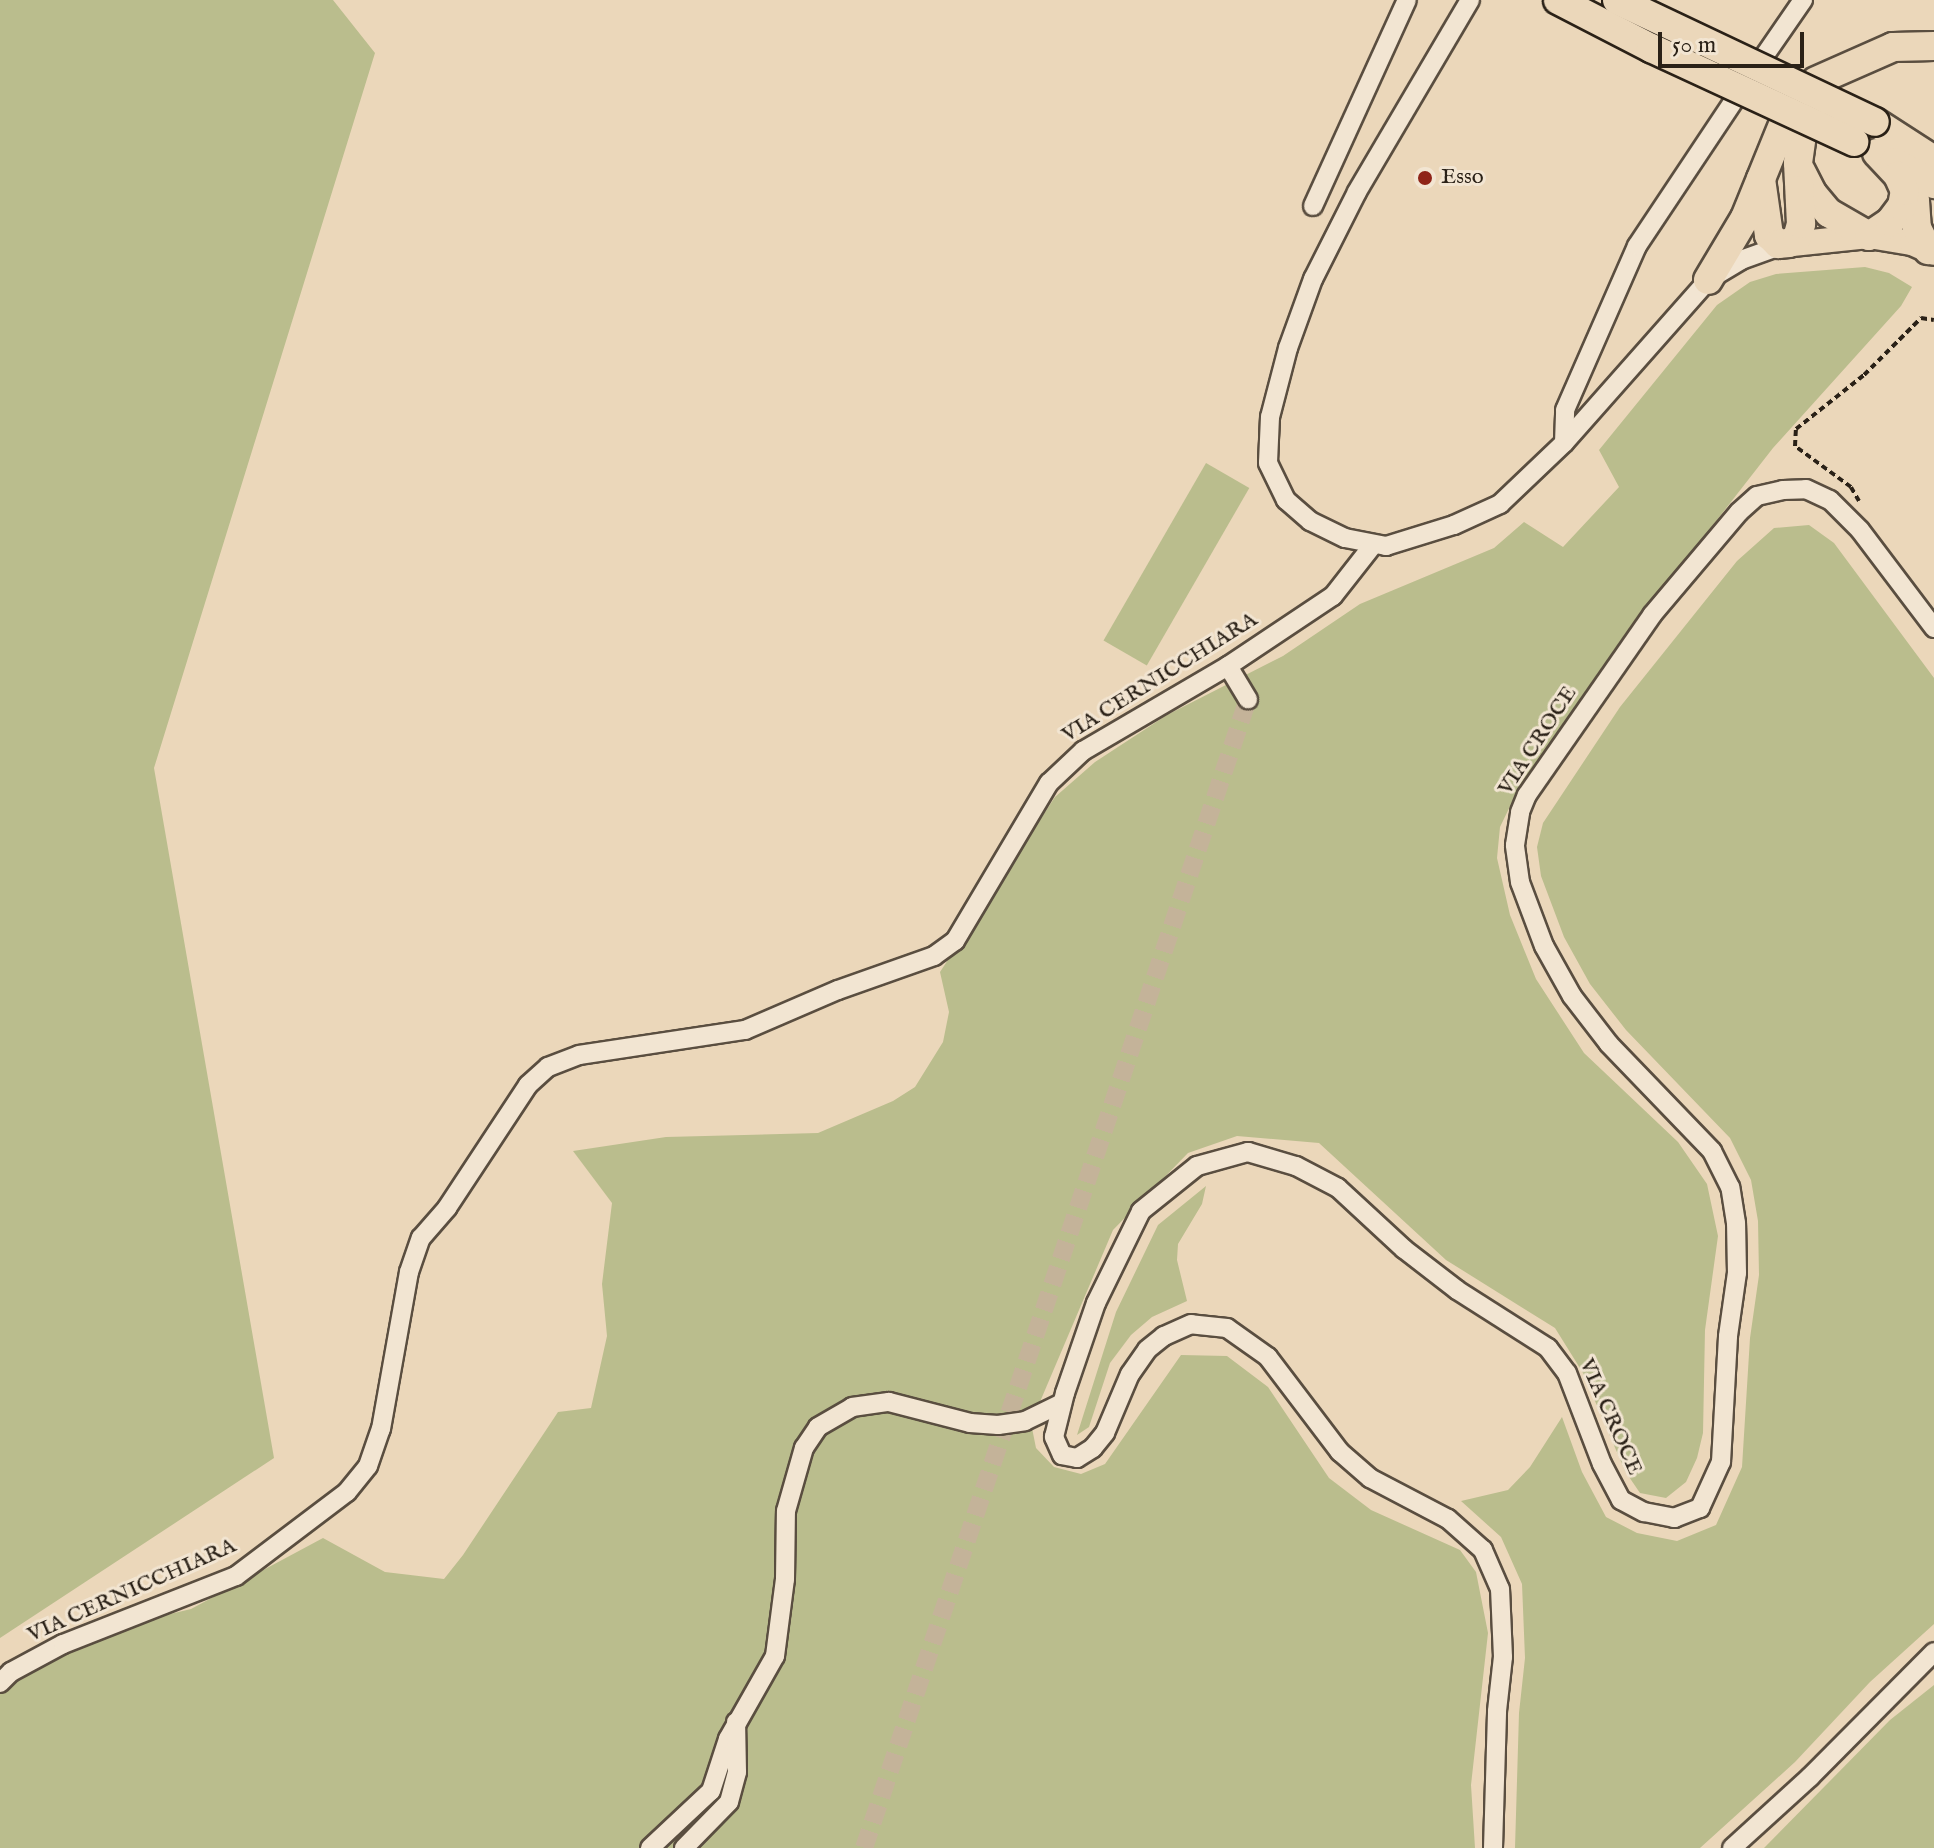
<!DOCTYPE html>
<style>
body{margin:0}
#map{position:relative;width:1934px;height:1848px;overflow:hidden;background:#ebd7ba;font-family:"IM FELL English",serif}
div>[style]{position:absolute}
.green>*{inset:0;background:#babd8d;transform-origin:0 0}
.minor-tunnel>*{height:18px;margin-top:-9px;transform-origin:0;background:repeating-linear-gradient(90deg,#c4b399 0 18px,transparent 0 27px)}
.path>*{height:4px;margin-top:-2px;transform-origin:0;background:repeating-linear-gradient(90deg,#2a2117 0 6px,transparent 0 10px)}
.roads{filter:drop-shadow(2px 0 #5a4e40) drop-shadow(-2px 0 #5a4e40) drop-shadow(0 2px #5a4e40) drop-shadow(0 -2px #5a4e40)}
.minor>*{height:18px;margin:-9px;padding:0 9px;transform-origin:9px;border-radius:9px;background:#f2e5d2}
.major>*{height:24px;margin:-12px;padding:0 12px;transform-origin:12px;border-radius:12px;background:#ebd7ba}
.highway>*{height:28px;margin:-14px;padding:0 14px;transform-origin:14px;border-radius:14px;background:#ebd7ba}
.bridges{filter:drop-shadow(2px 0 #2a2117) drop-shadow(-2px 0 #2a2117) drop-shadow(0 2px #2a2117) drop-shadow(0 -2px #2a2117)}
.highway-bridge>*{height:28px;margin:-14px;padding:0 14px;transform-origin:14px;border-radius:14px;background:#ebd7ba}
.dots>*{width:22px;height:22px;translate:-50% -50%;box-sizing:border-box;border:4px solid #f2e5d2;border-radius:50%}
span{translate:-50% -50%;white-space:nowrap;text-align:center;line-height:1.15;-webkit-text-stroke:6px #f2e5d2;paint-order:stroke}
.poi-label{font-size:22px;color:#2a2117}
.left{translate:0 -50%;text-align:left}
.street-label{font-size:22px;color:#2a2117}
.scale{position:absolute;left:1658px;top:32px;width:146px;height:36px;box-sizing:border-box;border:4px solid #2a2117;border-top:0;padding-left:10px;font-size:24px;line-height:28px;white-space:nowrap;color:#2a2117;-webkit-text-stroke:6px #f2e5d2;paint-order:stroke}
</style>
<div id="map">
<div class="green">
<div style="clip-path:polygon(0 0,333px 0,375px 53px,154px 768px,274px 1458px,0 1638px)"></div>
<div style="clip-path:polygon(1865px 267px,1889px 273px,1912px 287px,1901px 306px,1773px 448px,1614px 652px,1515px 796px,1500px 827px,1497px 858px,1510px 915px,1536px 979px,1584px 1053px,1678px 1142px,1707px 1184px,1718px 1236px,1705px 1330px,1703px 1433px,1697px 1458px,1686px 1482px,1666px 1498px,1640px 1493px,1625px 1471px,1583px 1373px,1555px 1328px,1446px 1260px,1319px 1143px,1237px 1136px,1188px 1153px,1113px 1230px,1031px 1423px,1036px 1448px,1054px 1467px,1081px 1474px,1105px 1464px,1181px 1355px,1227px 1356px,1268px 1387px,1329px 1478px,1371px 1510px,1460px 1550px,1476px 1572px,1488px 1633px,1471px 1785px,1475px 1848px,0 1848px,0 1685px,44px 1660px,141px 1621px,191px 1609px,323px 1538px,385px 1572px,444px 1579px,463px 1555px,558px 1412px,591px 1408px,607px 1336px,602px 1284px,612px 1203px,573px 1151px,666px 1137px,818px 1133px,893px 1101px,915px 1087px,943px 1042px,949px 1012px,940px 972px,1055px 797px,1095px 762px,1167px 715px,1283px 656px,1360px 604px,1494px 548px,1524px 522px,1563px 547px,1619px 487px,1599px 450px,1717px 305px,1750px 282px,1776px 274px)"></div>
<div style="left:1206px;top:463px;width:50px;height:205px;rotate:30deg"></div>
<div style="clip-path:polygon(1809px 525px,1834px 543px,1934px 678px,1934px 1624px,1870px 1682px,1795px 1762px,1700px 1848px,1515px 1848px,1519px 1713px,1525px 1658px,1522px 1584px,1501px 1537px,1461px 1501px,1508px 1490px,1530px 1467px,1562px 1417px,1582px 1472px,1606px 1517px,1637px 1533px,1677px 1541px,1716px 1525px,1742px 1467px,1750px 1338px,1759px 1275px,1758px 1221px,1751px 1180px,1730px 1138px,1626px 1030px,1590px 984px,1564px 937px,1541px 876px,1537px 847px,1543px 823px,1620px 707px,1737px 561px,1774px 528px)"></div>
<div style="clip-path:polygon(1206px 1186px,1202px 1204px,1178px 1244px,1177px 1260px,1187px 1301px,1152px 1317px,1131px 1335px,1110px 1363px,1089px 1427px,1077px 1435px,1116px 1312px,1158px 1225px)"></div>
<div style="clip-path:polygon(1934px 1685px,1934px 1848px,1764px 1848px,1890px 1720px)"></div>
</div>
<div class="minor-tunnel">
<div style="left:864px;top:1848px;width:1211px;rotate:-71.52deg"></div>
</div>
<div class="path">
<div style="left:1859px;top:501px;width:16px;rotate:-120deg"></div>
<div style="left:1851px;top:487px;width:69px;rotate:-143.8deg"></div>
<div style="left:1795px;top:446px;width:17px;rotate:-87deg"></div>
<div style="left:1796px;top:429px;width:87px;rotate:-38.5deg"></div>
<div style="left:1864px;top:375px;width:81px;rotate:-45deg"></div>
<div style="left:1921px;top:318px;width:13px;rotate:9deg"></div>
</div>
<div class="roads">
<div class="minor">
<div style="left:1470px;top:0;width:223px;rotate:120.5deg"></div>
<div style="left:1357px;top:192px;width:97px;rotate:116.8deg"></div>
<div style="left:1313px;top:279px;width:73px;rotate:109.9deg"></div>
<div style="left:1288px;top:348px;width:71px;rotate:104.6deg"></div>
<div style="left:1270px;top:417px;width:46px;rotate:92.5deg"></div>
<div style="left:1268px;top:463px;width:41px;rotate:64.1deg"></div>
<div style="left:1286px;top:500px;width:32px;rotate:41deg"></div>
<div style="left:1310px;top:521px;width:39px;rotate:26deg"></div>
<div style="left:1345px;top:538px;width:42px;rotate:11deg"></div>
<div style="left:1386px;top:546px;width:71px;rotate:-17.2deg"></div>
<div style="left:1454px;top:525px;width:51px;rotate:-24.5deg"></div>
<div style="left:1500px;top:504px;width:88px;rotate:-43.6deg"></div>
<div style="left:1564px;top:443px;width:217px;rotate:-48.5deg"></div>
<div style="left:1708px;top:280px;width:39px;rotate:-31deg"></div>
<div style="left:1741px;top:260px;width:45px;rotate:-19.7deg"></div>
<div style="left:1765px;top:55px;width:67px;rotate:-55.4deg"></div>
<div style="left:1313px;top:206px;width:226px;rotate:-65.5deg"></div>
<div style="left:1564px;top:443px;width:33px;rotate:-88deg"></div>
<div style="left:1565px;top:410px;width:179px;rotate:-66.3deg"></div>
<div style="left:1637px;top:246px;width:173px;rotate:-56.3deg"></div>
<div style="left:1228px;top:666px;width:39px;rotate:59deg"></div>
<div style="left:0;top:1683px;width:16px;rotate:-45deg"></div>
<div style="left:11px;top:1672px;width:59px;rotate:-28.3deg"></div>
<div style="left:63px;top:1644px;width:186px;rotate:-21.5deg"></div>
<div style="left:236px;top:1576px;width:139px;rotate:-37.1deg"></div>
<div style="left:347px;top:1492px;width:33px;rotate:-51deg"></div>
<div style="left:368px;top:1466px;width:39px;rotate:-71deg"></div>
<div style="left:381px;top:1429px;width:159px;rotate:-79.9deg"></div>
<div style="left:409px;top:1272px;width:36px;rotate:-71deg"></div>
<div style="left:421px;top:1238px;width:40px;rotate:-49deg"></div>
<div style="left:447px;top:1208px;width:147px;rotate:-56.6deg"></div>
<div style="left:528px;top:1085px;width:27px;rotate:-42deg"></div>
<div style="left:548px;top:1067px;width:33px;rotate:-21deg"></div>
<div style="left:579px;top:1055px;width:168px;rotate:-8.6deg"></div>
<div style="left:745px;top:1030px;width:101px;rotate:-23.3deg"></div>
<div style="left:838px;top:990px;width:102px;rotate:-19.5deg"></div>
<div style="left:934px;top:956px;width:26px;rotate:-36deg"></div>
<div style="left:955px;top:941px;width:184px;rotate:-59.3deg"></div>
<div style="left:1049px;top:783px;width:47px;rotate:-43.3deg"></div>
<div style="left:1083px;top:751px;width:168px;rotate:-30.4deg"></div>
<div style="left:1228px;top:666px;width:126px;rotate:-33.7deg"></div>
<div style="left:1333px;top:596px;width:65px;rotate:-51.9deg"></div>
<div style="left:650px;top:1848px;width:83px;rotate:-43.1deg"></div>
<div style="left:711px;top:1791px;width:55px;rotate:-71.9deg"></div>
<div style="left:728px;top:1739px;width:95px;rotate:-60.5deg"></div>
<div style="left:775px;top:1656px;width:78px;rotate:-82.6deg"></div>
<div style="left:785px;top:1579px;width:68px;rotate:-89.2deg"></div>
<div style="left:786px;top:1511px;width:66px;rotate:-74.1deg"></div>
<div style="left:804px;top:1448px;width:25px;rotate:-56deg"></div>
<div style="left:818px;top:1427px;width:39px;rotate:-30deg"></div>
<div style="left:852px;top:1407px;width:37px;rotate:-8deg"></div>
<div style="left:889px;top:1402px;width:84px;rotate:14.5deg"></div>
<div style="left:970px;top:1423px;width:28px;rotate:4deg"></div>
<div style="left:998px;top:1425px;width:27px;rotate:-8deg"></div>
<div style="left:1025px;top:1421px;width:41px;rotate:-25.9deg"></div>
<div style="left:684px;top:1848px;width:64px;rotate:-45.6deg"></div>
<div style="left:729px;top:1802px;width:31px;rotate:-75deg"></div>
<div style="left:737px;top:1772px;width:50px;rotate:-91.1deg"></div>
<div style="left:1493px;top:1848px;width:137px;rotate:-88.3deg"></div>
<div style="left:1497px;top:1711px;width:54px;rotate:-83.7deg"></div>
<div style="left:1503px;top:1657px;width:68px;rotate:-92.5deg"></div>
<div style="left:1500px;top:1589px;width:43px;rotate:-113.6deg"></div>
<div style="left:1483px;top:1550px;width:47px;rotate:-138.5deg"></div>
<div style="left:1448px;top:1519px;width:88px;rotate:-152.3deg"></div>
<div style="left:1370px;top:1478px;width:40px;rotate:-139deg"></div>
<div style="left:1340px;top:1452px;width:119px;rotate:-127.2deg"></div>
<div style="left:1268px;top:1357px;width:50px;rotate:-144.7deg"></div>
<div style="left:1227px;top:1328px;width:36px;rotate:-174deg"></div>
<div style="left:1191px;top:1324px;width:30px;rotate:156deg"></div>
<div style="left:1164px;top:1336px;width:22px;rotate:141deg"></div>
<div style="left:1147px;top:1350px;width:29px;rotate:125deg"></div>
<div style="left:1130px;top:1374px;width:64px;rotate:113deg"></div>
<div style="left:1105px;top:1433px;width:19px;rotate:129deg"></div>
<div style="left:1093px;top:1448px;width:19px;rotate:148deg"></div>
<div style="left:1077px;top:1458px;width:15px;rotate:-169deg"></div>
<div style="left:1062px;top:1455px;width:20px;rotate:-114deg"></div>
<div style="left:1054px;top:1437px;width:45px;rotate:-76deg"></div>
<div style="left:1065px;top:1393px;width:95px;rotate:-71deg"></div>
<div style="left:1096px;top:1303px;width:102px;rotate:-63.9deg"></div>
<div style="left:1141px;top:1211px;width:72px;rotate:-38.8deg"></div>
<div style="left:1197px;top:1166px;width:53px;rotate:-15.4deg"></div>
<div style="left:1248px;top:1152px;width:50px;rotate:16.3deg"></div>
<div style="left:1296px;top:1166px;width:47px;rotate:27.6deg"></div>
<div style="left:1338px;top:1188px;width:90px;rotate:42.7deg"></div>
<div style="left:1404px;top:1249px;width:67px;rotate:37.7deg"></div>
<div style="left:1457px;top:1290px;width:108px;rotate:32.5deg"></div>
<div style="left:1548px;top:1348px;width:31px;rotate:53deg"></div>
<div style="left:1567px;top:1373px;width:97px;rotate:69deg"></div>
<div style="left:1602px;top:1464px;width:41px;rotate:62.2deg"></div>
<div style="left:1621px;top:1500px;width:26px;rotate:28deg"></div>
<div style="left:1644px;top:1512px;width:31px;rotate:11deg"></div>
<div style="left:1674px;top:1518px;width:28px;rotate:-21deg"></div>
<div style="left:1700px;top:1508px;width:51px;rotate:-65.5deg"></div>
<div style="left:1721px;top:1462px;width:126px;rotate:-86.8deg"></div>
<div style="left:1728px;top:1336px;width:64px;rotate:-81.9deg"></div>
<div style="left:1737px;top:1273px;width:50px;rotate:-91.1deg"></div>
<div style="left:1736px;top:1223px;width:36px;rotate:-99deg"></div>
<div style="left:1730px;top:1187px;width:40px;rotate:-116.6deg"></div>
<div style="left:1712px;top:1151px;width:149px;rotate:-133.9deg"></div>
<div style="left:1609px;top:1044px;width:61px;rotate:-127.6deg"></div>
<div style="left:1572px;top:996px;width:57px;rotate:-119.2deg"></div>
<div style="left:1544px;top:946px;width:68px;rotate:-110.6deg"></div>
<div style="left:1520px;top:882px;width:37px;rotate:-98deg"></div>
<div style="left:1515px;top:845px;width:33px;rotate:-81deg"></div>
<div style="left:1520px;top:812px;width:18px;rotate:-68deg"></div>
<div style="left:1527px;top:795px;width:219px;rotate:-55.2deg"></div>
<div style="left:1652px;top:615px;width:135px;rotate:-49.8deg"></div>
<div style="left:1739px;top:512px;width:24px;rotate:-42deg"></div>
<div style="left:1757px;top:496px;width:27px;rotate:-13deg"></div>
<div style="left:1783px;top:490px;width:23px;rotate:-2deg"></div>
<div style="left:1806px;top:489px;width:26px;rotate:25deg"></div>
<div style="left:1830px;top:500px;width:42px;rotate:45deg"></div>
<div style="left:1860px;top:530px;width:123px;rotate:52.9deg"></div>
<div style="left:1732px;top:1848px;width:105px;rotate:-42.3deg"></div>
<div style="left:1810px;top:1777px;width:176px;rotate:-45.2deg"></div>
</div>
<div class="major">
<div style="left:1783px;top:245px;width:86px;rotate:-6deg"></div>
<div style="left:1869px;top:236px;width:44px;rotate:9.2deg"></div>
<div style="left:1912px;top:243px;width:24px;rotate:24deg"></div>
</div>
<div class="highway">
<div style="left:1816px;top:81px;width:84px;rotate:-23.8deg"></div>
<div style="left:1893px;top:47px;width:41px;rotate:-1.4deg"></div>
<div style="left:1875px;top:122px;width:70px;rotate:32.8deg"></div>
<div style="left:1877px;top:153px;width:48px;rotate:46.7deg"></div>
<div style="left:1910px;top:188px;width:14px;rotate:69deg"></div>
<div style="left:1915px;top:201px;width:27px;rotate:86deg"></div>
<div style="left:1917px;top:228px;width:25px;rotate:63deg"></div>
<div style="left:1894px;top:162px;width:46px;rotate:28.8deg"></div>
<div style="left:1801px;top:171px;width:25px;rotate:63deg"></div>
<div style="left:1812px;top:193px;width:26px;rotate:50deg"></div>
<div style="left:1829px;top:213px;width:46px;rotate:29.9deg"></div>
<div style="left:1869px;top:236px;width:25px;rotate:-34deg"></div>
<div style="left:1890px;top:222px;width:20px;rotate:-53deg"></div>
<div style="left:1902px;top:206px;width:15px;rotate:-79deg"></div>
<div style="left:1905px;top:191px;width:17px;rotate:-114deg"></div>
<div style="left:1761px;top:179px;width:57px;rotate:81.9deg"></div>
<div style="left:1769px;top:235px;width:13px;rotate:45deg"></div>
<div style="left:1778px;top:244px;width:11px;rotate:-5deg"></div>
<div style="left:1789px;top:243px;width:9px;rotate:-32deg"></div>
<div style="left:1797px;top:238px;width:15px;rotate:-74deg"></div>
<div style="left:1801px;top:224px;width:61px;rotate:-92.8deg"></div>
<div style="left:1798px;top:163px;width:30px;rotate:-82deg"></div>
<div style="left:1708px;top:280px;width:72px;rotate:-59.2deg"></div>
<div style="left:1745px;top:218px;width:100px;rotate:-67.8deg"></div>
</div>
</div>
<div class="bridges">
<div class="highway-bridge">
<div style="left:1558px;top:0;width:105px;rotate:27.3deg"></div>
<div style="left:1651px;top:48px;width:224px;rotate:24.8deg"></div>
<div style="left:1617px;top:0;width:285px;rotate:25.3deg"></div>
</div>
</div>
<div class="dots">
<div style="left:1425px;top:178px;background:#8f2418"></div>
</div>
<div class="poi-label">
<span class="left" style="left:1441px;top:178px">Esso</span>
</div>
<div class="street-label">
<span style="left:1160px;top:678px;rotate:-32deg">VIA CERNICCHIARA</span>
<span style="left:1538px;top:741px;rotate:-57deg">VIA CROCE</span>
<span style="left:1610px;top:1417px;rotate:66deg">VIA CROCE</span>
<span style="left:132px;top:1591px;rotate:-24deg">VIA CERNICCHIARA</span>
</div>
<div class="scale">50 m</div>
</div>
